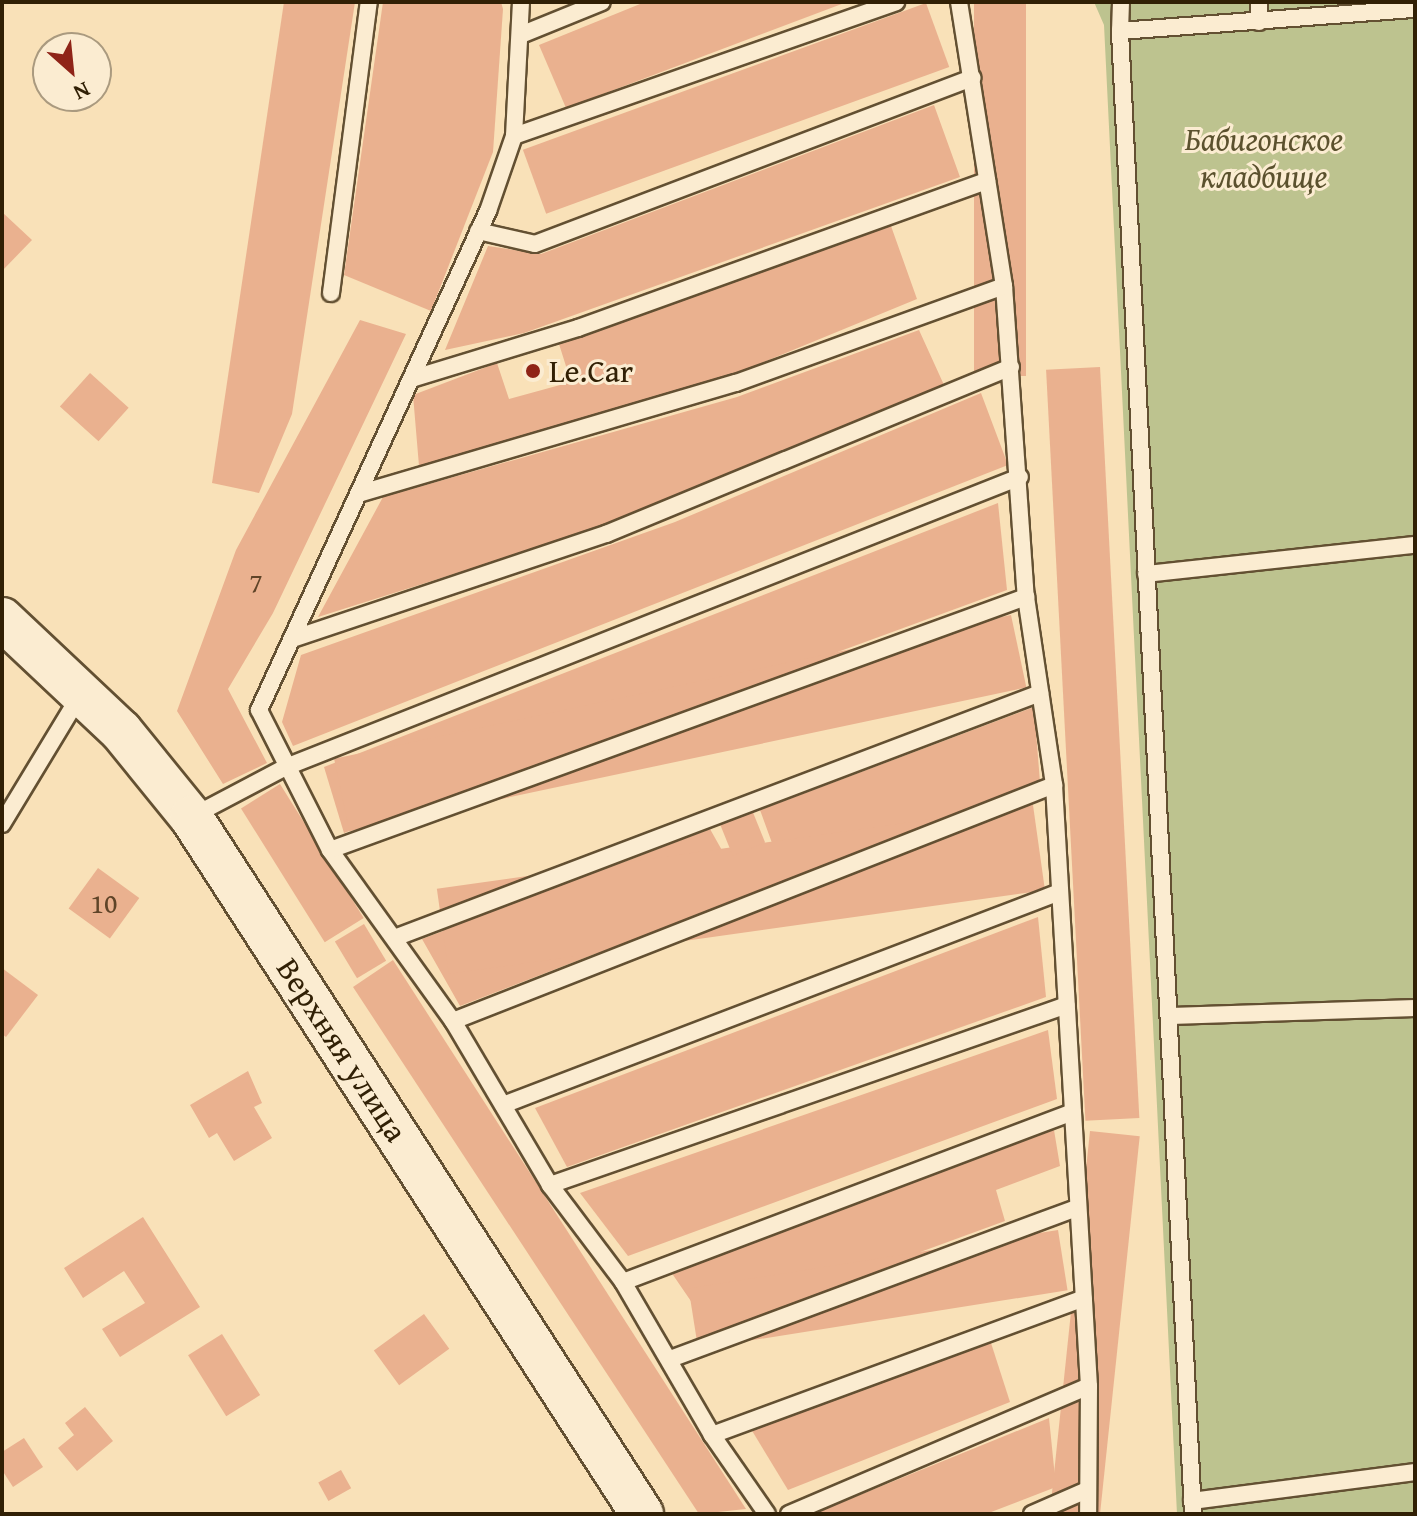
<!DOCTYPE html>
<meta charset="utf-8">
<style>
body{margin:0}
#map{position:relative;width:1417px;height:1516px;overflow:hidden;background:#f9e1b8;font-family:"Gentium Book Plus",serif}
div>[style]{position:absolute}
.green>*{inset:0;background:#bdc38f}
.building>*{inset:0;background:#eab18f;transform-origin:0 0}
.roads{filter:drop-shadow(2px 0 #635032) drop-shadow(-2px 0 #635032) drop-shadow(0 2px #635032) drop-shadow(0 -2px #635032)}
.service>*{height:16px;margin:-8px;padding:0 8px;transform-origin:8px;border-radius:8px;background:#fbecd1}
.tertiary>*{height:42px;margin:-21px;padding:0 21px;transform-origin:21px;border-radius:21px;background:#fbecd1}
.dots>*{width:22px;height:22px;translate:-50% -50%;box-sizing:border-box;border:4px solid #fbecd1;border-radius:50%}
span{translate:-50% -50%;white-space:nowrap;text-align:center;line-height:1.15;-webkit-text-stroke:6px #fbecd1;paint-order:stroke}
.number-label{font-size:28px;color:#5f4428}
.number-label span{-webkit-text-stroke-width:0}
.park-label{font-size:32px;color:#5b512e;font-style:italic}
.poi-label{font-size:32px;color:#312005}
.left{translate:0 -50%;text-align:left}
.street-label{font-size:32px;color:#312005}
.frame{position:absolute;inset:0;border:4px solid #312005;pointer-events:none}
.north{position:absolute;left:32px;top:32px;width:80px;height:80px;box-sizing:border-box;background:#fbecd1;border:2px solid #aa9a7f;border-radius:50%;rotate:153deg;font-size:22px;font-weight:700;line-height:32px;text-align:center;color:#312005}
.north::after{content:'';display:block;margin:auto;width:28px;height:36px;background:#8f2418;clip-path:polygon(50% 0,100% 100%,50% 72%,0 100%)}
</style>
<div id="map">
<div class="green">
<div style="clip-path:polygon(1094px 2px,1415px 2px,1415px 1514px,1177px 1514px,1104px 25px)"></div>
</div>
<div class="building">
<div style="clip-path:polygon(284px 2px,355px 2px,292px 414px,259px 493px,212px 483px)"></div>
<div style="clip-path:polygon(383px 2px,501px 2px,503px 9px,493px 152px,431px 311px,344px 275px)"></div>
<div style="clip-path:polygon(645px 2px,847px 2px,566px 108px,539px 45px)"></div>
<div style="left:974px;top:2px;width:52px;height:374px"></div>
<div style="left:926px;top:3px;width:68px;height:429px;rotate:70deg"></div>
<div style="clip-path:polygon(934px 105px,960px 177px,524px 333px,445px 350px,488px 246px,541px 254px)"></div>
<div style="clip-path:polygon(2px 212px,32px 240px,2px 271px)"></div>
<div style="clip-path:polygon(891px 226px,917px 299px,735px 374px,419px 466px,413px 395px,497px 363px,509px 399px,571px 382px,559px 344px)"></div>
<div style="clip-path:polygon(360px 320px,406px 334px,273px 613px,228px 689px,267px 763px,223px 784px,177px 711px,236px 550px)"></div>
<div style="clip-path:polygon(919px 330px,944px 385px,606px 526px,318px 617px,383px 497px,737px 397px)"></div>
<div style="left:1100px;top:367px;width:752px;height:54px;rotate:87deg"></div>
<div style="left:90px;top:373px;width:52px;height:45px;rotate:42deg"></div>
<div style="clip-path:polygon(981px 393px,1008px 465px,293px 746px,282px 722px,301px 655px,675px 522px)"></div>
<div style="clip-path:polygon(998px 503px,1007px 590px,344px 833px,324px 767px)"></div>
<div style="left:1011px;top:615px;width:74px;height:692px;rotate:78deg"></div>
<div style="clip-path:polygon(1034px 707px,1040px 782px,460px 1006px,422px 939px,710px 829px,728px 861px,772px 843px,760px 810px)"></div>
<div style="left:280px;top:784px;width:158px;height:46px;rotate:58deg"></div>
<div style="left:1033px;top:805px;width:86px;height:602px;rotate:82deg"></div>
<div style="left:752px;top:810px;width:35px;height:35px;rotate:68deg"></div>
<div style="left:98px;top:868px;width:51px;height:50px;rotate:36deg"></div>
<div style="clip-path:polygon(1038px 917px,1046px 997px,567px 1167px,535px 1108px)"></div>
<div style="left:364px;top:924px;width:43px;height:34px;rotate:59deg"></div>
<div style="clip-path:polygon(393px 960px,746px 1509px,699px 1514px,353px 987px)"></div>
<div style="clip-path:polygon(2px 968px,38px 995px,6px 1037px,2px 1034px)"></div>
<div style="clip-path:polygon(1048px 1030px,1057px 1099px,628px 1256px,580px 1193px)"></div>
<div style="clip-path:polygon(248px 1071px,262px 1103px,254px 1107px,272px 1138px,234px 1161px,217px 1133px,209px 1138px,190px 1105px)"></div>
<div style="clip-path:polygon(1054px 1130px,1060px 1166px,996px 1190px,1005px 1221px,710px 1329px,671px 1272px)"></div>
<div style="left:1090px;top:1131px;width:50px;height:383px;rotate:6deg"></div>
<div style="clip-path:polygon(143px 1217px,200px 1307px,120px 1357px,102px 1329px,145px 1303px,124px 1271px,83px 1298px,64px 1268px)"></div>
<div style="left:1058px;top:1230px;width:61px;height:374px;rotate:81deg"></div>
<div style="left:424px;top:1314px;width:43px;height:62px;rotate:54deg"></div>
<div style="left:222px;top:1334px;width:72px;height:40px;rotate:58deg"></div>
<div style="clip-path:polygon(991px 1343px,1010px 1402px,788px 1490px,751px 1429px)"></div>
<div style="clip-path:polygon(85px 1407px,113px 1441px,77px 1471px,58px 1448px,74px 1435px,65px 1423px)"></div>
<div style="clip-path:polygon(1049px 1418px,1056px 1487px,986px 1514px,813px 1514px)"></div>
<div style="clip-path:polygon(24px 1438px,43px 1467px,13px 1487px,2px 1470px,2px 1452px)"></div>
<div style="left:341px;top:1470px;width:21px;height:26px;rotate:61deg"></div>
</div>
<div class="roads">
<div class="service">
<div style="left:521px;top:2px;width:134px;rotate:93deg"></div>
<div style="left:514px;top:136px;width:79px;rotate:109.1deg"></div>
<div style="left:488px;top:211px;width:549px;rotate:114.65deg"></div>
<div style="left:259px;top:710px;width:157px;rotate:63.1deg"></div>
<div style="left:330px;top:850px;width:211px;rotate:54.3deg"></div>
<div style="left:453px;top:1021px;width:191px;rotate:59.4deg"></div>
<div style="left:550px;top:1185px;width:121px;rotate:53deg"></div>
<div style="left:623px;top:1282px;width:177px;rotate:59.8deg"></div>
<div style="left:712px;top:1435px;width:96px;rotate:55.2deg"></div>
<div style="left:959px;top:2px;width:288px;rotate:81deg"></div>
<div style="left:1004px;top:286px;width:312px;rotate:86deg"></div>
<div style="left:1026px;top:597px;width:190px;rotate:81.5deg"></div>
<div style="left:1054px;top:785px;width:602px;rotate:86.67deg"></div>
<div style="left:1089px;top:1386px;width:128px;rotate:90.4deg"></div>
<div style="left:1259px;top:2px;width:20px;rotate:90deg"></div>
<div style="left:1120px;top:31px;width:29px;rotate:-88deg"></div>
<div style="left:523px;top:34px;width:85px;rotate:-22.1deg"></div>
<div style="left:514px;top:136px;width:405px;rotate:-19.3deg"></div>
<div style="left:478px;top:231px;width:58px;rotate:12.8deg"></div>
<div style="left:535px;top:244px;width:468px;rotate:-20.8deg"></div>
<div style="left:331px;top:293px;width:293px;rotate:-82.6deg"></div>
<div style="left:411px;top:379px;width:175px;rotate:-17deg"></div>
<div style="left:578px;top:328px;width:435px;rotate:-19.8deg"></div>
<div style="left:358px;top:494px;width:394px;rotate:-16.4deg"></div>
<div style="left:736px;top:383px;width:285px;rotate:-19.9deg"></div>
<div style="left:1146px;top:574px;width:271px;rotate:-6.2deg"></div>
<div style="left:292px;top:639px;width:331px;rotate:-18.5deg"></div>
<div style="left:606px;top:534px;width:438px;rotate:-22.4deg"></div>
<div style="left:193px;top:816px;width:105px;rotate:-27.8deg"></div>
<div style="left:286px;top:767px;width:789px;rotate:-21.56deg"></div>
<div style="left:2px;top:824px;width:151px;rotate:-58.8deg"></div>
<div style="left:330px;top:850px;width:741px;rotate:-19.98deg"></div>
<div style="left:397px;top:937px;width:688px;rotate:-20.78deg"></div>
<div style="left:1171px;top:1016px;width:244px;rotate:-1.9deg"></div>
<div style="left:453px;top:1021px;width:646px;rotate:-21.44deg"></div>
<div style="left:503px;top:1105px;width:596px;rotate:-20.93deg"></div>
<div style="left:550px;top:1185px;width:547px;rotate:-19.2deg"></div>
<div style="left:623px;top:1282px;width:481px;rotate:-20.7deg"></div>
<div style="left:673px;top:1358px;width:427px;rotate:-20.4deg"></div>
<div style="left:712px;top:1435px;width:396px;rotate:-20.2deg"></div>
<div style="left:1192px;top:1501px;width:225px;rotate:-7.4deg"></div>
<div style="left:789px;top:1514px;width:326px;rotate:-23.1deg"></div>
<div style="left:1032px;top:1514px;width:60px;rotate:-23.6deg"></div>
<div style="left:1193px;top:1514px;width:1485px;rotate:-92.82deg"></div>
<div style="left:1120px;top:31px;width:296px;rotate:-4.3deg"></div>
</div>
<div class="tertiary">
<div style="left:2px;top:619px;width:163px;rotate:43.3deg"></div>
<div style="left:121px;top:731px;width:111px;rotate:50.9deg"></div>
<div style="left:191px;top:817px;width:830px;rotate:57.09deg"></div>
</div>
</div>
<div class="dots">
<div style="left:533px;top:371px;background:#8f2418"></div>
</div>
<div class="number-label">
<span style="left:256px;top:582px">7</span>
<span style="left:104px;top:903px">10</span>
</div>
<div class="park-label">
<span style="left:1264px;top:158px">Бабигонское<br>кладбище</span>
</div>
<div class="poi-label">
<span class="left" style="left:549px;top:371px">Le.Car</span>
</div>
<div class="street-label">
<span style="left:342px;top:1050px;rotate:57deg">Верхняя улица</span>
</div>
<div class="frame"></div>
<div class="north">N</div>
</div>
